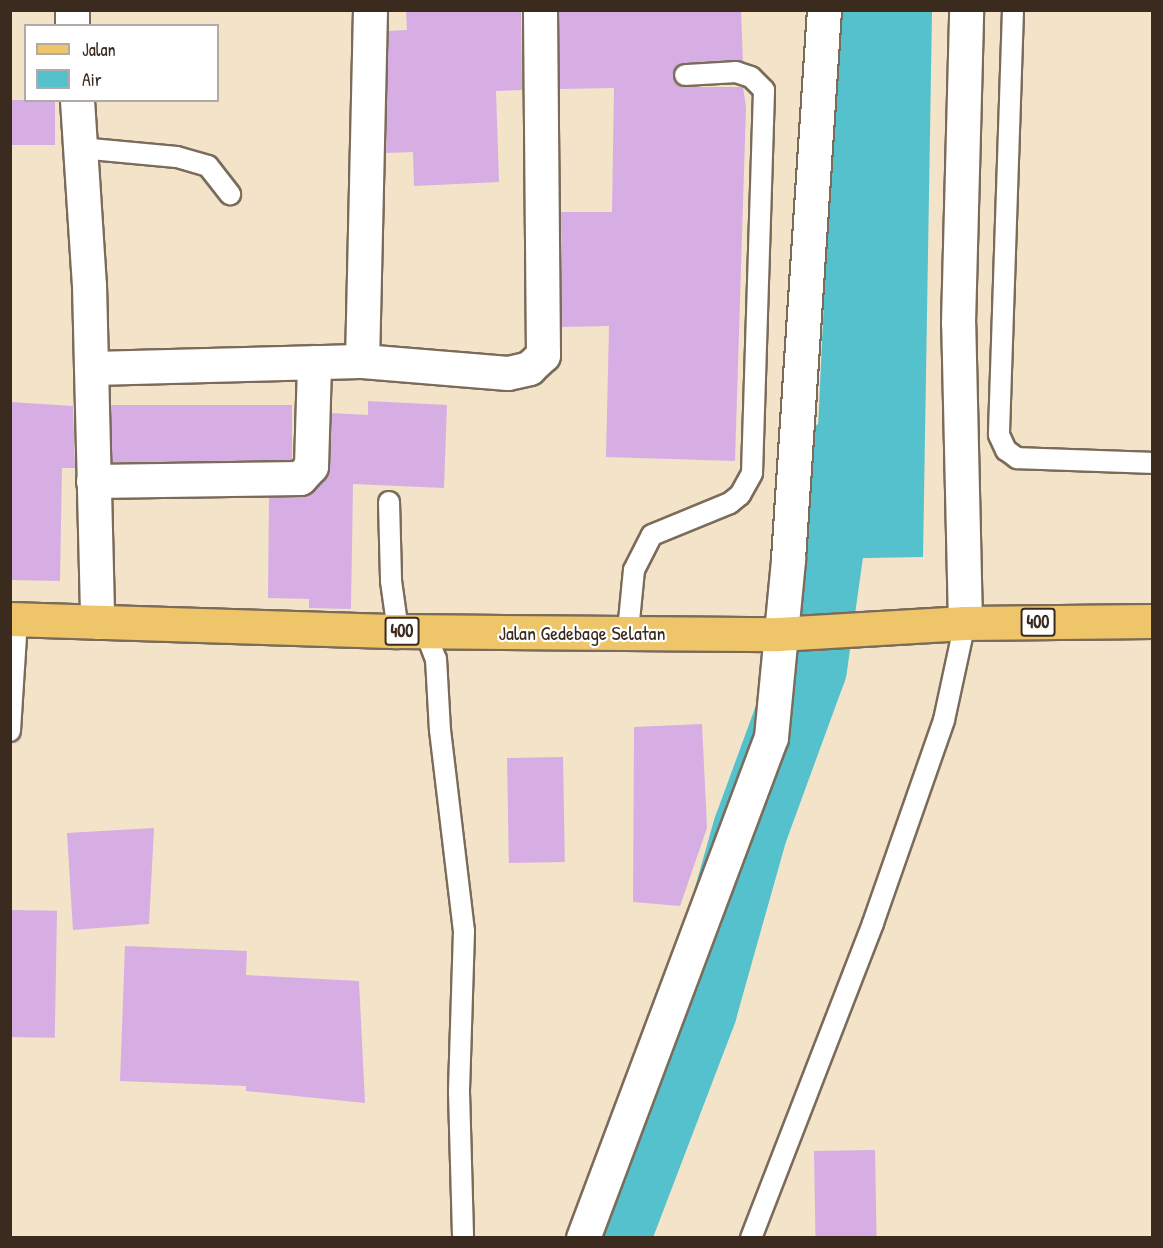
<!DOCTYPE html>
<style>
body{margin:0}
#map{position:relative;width:1163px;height:1248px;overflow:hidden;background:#f3e3c8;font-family:"Patrick Hand",sans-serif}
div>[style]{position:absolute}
.water>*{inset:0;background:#54c1cc}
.river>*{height:75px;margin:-37.5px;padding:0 37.5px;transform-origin:37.5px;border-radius:37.5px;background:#54c1cc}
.building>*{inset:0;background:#d6aee4;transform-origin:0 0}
.roads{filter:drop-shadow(2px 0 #7b6b5a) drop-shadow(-2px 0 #7b6b5a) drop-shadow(0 2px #7b6b5a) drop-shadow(0 -2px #7b6b5a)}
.lane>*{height:20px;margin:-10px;padding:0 10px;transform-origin:10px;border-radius:10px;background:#fff}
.street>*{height:33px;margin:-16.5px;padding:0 16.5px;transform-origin:16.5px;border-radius:16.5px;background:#fff}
.primary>*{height:33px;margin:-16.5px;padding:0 16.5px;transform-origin:16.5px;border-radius:16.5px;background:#eec569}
span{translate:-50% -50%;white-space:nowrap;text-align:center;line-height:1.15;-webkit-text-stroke:4.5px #fff;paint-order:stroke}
.shield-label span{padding:2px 4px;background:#fff;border:2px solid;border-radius:4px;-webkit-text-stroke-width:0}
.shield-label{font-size:18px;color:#3b2a1e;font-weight:700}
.street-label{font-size:20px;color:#3b2a1e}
.frame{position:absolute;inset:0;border:12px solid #3b2a1e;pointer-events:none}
.legend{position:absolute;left:24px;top:24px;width:195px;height:78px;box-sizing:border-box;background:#fff;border:2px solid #b1aaa5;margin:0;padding:8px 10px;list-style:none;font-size:18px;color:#3b2a1e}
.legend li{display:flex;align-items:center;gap:12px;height:30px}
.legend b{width:30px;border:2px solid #b1aaa5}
</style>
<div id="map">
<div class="water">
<div style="clip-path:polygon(851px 11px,932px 11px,923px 557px,812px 559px,833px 103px)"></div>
</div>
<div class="river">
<div style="left:843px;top:149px;width:139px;rotate:-89.2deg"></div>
<div style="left:612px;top:1238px;width:244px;rotate:-69.1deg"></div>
<div style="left:699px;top:1010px;width:188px;rotate:-74.3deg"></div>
<div style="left:750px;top:829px;width:171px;rotate:-69.9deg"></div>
<div style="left:809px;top:668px;width:216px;rotate:-82deg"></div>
</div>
<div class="building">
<div style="clip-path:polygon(406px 10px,521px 10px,522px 90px,496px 91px,499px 182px,414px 186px,413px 152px,386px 153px,388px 31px,407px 30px)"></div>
<div style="clip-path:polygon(559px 10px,741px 10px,743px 62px,684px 63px,678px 65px,673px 75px,675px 82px,685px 87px,743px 87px,746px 107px,735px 461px,606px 457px,609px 326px,562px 327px,561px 212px,612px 212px,614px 88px,559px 89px)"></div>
<div style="left:10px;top:100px;width:45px;height:45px"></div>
<div style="clip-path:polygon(368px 401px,447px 405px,444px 488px,353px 484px,351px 609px,309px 608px,309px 599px,268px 598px,269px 497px,301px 497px,314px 491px,330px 467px,331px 413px,368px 415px)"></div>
<div style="clip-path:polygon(10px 402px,73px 406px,75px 468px,62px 468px,60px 581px,10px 580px)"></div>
<div style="left:111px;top:405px;width:181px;height:57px"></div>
<div style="clip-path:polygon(702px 724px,707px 828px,680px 906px,633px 902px,634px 727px)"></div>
<div style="left:563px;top:757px;width:105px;height:56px;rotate:89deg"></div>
<div style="clip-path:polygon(154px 828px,149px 924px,73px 930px,67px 833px)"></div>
<div style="left:10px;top:910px;width:47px;height:127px;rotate:1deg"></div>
<div style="clip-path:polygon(125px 946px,247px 951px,246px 975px,359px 981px,365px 1103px,246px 1091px,246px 1086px,120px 1081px)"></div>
<div style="left:875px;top:1150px;width:88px;height:61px;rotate:89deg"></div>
</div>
<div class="roads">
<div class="lane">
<div style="left:1013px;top:10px;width:425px;rotate:91.9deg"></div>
<div style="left:999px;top:435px;width:17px;rotate:65deg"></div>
<div style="left:1006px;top:450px;width:14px;rotate:36deg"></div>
<div style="left:1017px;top:458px;width:135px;rotate:2.1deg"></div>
<div style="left:80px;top:148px;width:97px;rotate:5.3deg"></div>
<div style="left:177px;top:157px;width:32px;rotate:16deg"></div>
<div style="left:208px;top:166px;width:36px;rotate:52deg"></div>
<div style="left:389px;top:502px;width:79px;rotate:88.5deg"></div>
<div style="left:391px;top:581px;width:50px;rotate:82deg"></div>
<div style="left:425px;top:631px;width:30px;rotate:69deg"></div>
<div style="left:436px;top:659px;width:71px;rotate:86.8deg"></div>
<div style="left:440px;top:730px;width:202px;rotate:83.2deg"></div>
<div style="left:464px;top:931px;width:161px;rotate:91.8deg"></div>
<div style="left:459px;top:1092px;width:146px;rotate:88.4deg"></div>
<div style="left:628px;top:631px;width:61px;rotate:-84.4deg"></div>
<div style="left:634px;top:570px;width:39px;rotate:-63deg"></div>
<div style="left:652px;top:535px;width:84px;rotate:-22.3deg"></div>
<div style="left:730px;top:503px;width:13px;rotate:-39deg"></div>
<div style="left:740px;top:495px;width:25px;rotate:-61deg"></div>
<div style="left:752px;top:473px;width:383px;rotate:-88.2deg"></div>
<div style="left:764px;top:90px;width:18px;rotate:-135deg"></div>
<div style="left:751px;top:77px;width:16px;rotate:-162deg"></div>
<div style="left:736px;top:72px;width:51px;rotate:176.6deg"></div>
<div style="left:10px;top:731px;width:111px;rotate:-86.4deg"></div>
<div style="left:751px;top:1238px;width:338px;rotate:-68.8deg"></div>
<div style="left:873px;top:923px;width:215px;rotate:-70.7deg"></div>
<div style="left:944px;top:720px;width:99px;rotate:-77.8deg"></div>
</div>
<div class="street">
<div style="left:370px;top:10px;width:351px;rotate:91.3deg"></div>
<div style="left:362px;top:361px;width:146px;rotate:4.7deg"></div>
<div style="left:508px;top:373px;width:22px;rotate:-13deg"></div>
<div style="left:529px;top:368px;width:19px;rotate:-43deg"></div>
<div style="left:543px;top:355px;width:345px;rotate:-90.5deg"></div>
<div style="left:72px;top:26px;width:16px;rotate:-90deg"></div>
<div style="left:77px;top:100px;width:185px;rotate:86.3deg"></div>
<div style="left:89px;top:285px;width:337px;rotate:88.6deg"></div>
<div style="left:91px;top:368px;width:271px;rotate:-1.5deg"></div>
<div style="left:93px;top:481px;width:207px;rotate:-0.8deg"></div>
<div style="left:300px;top:478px;width:16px;rotate:-47deg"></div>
<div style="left:311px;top:466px;width:104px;rotate:-88.3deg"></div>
<div style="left:965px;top:623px;width:300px;rotate:-91.3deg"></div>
<div style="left:958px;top:323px;width:313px;rotate:-88.5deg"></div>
<div style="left:583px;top:1238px;width:535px;rotate:-69.43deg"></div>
<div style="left:771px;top:737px;width:179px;rotate:-84.5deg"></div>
<div style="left:788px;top:559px;width:550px;rotate:-86.25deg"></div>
</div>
<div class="primary">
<div style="left:10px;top:619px;width:388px;rotate:1.8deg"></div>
<div style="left:398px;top:631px;width:380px;rotate:0.5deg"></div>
<div style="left:778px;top:634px;width:187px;rotate:-3.4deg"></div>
<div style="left:965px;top:623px;width:187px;rotate:-0.6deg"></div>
</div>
</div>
<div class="shield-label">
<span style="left:1038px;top:622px">400</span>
<span style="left:402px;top:631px">400</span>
</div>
<div class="street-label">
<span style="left:582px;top:632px">Jalan Gedebage Selatan</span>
</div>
<div class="frame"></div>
<ul class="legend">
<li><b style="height:8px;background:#eec569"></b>Jalan</li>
<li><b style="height:16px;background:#54c1cc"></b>Air</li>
</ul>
</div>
